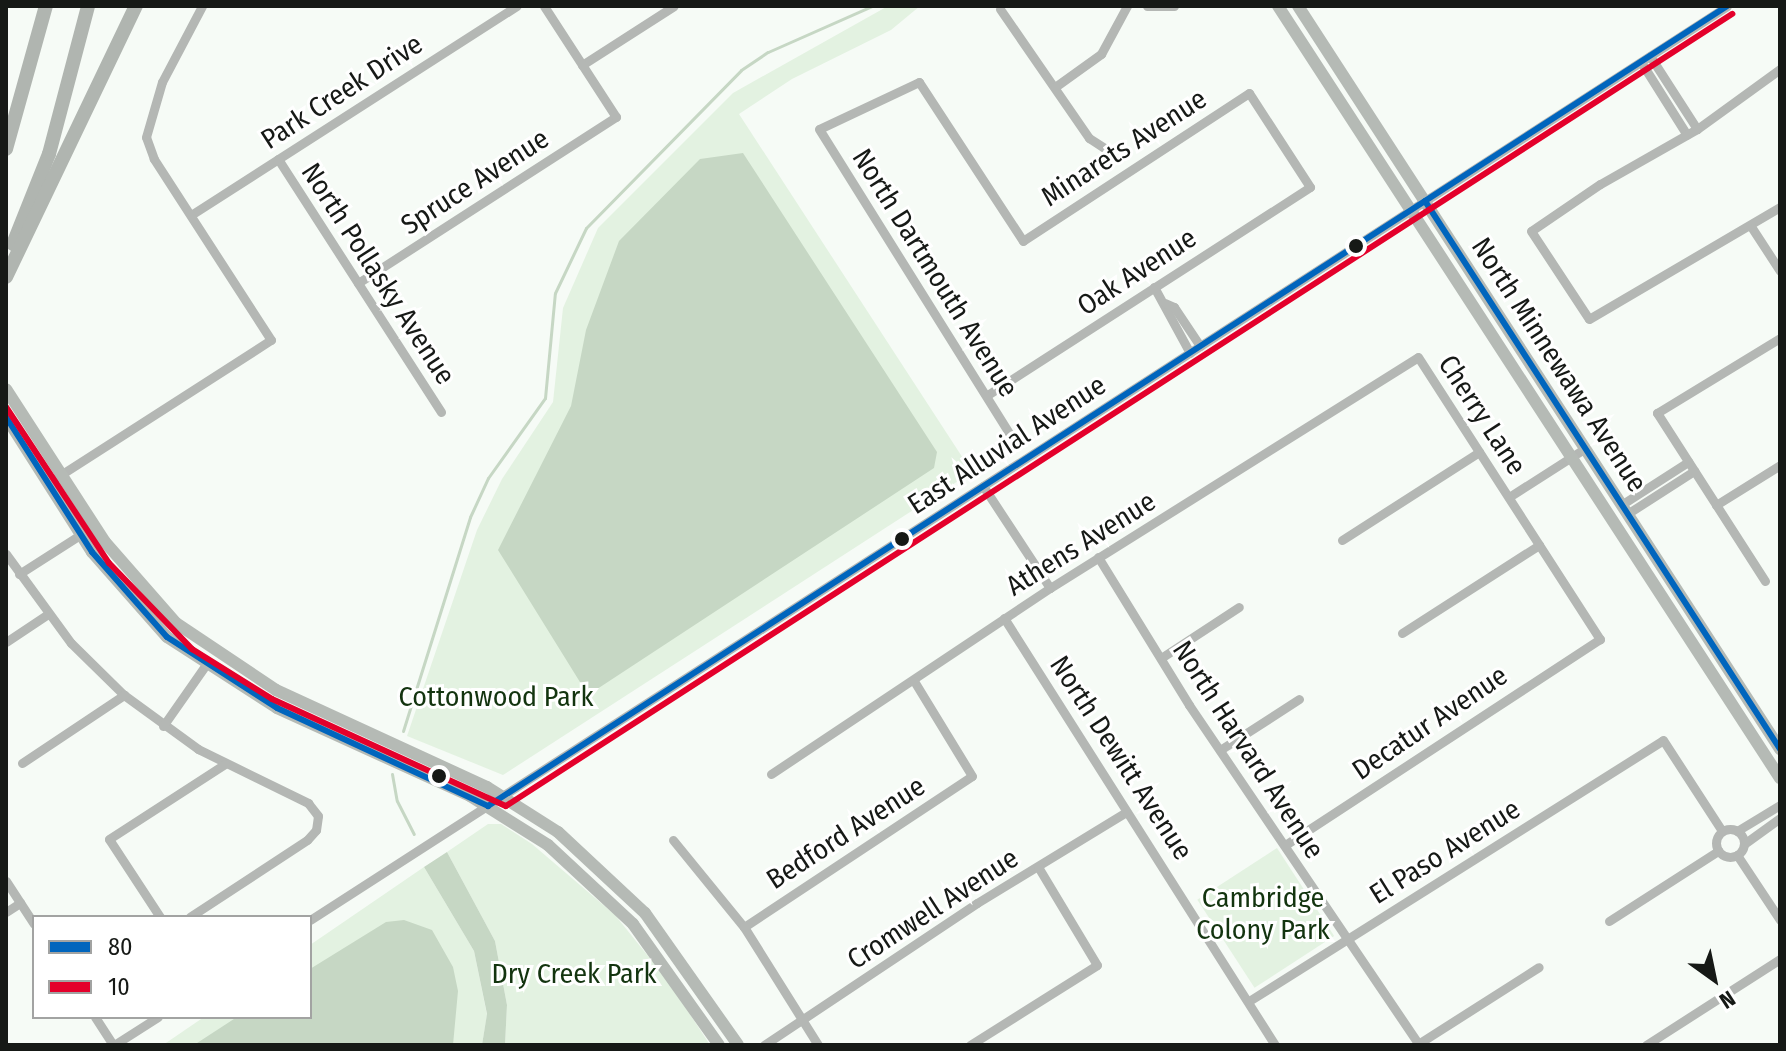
<!DOCTYPE html>
<style>
body{margin:0}
#map{position:relative;width:1786px;height:1051px;overflow:hidden;background:#f6fbf6;font-family:"Fira Sans Condensed",sans-serif}
div>[style]{position:absolute}
.green>*{inset:0;background:#e3f2e1;transform-origin:0 0}
.water>*{inset:0;background:#c6d7c4}
.stream>*{height:3px;margin:-1.5px;padding:0 1.5px;transform-origin:1.5px;border-radius:1.5px;background:#c6d7c4}
.minor>*{height:9px;margin:-4.5px;padding:0 4.5px;transform-origin:4.5px;border-radius:4.5px;background:#b4b7b4}
.minor>.ring{margin:-4.5px;padding:0;box-sizing:content-box;background:none;border:9px solid #b4b7b4;border-radius:50%}
.major>*{height:12px;margin:-6px;padding:0 6px;transform-origin:6px;border-radius:6px;background:#b5bab5}
.highway>*{height:14px;margin:-7px;padding:0 7px;transform-origin:7px;border-radius:7px;background:#b0b5b0}
.bus-1>*{height:6px;margin:-3px;padding:0 3px;transform-origin:3px;border-radius:3px;background:#0065bd}
.bus-2>*{height:6px;margin:-3px;padding:0 3px;transform-origin:3px;border-radius:3px;background:#e4002b}
.dots>*{width:22px;height:22px;translate:-50% -50%;box-sizing:border-box;border:4px solid #fff;border-radius:50%}
span{translate:-50% -50%;white-space:nowrap;text-align:center;line-height:1.15;-webkit-text-stroke:6px #fff;paint-order:stroke}
.street-label{font-size:28px;color:#161916}
.park-label{font-size:28px;color:#13340f}
.frame{position:absolute;inset:0;border:8px solid #161916;pointer-events:none}
.legend{position:absolute;left:32px;top:915px;width:280px;height:104px;box-sizing:border-box;background:#fff;border:2px solid #a2a3a2;margin:0;padding:10px 14px;list-style:none;font-size:24px;color:#161916}
.legend li{display:flex;align-items:center;gap:16px;height:40px}
.legend b{width:40px;border:2px solid #a2a3a2}
.north{position:absolute;left:1674px;top:939px;width:80px;height:80px;-webkit-text-stroke:6px #fff;paint-order:stroke;rotate:147deg;font-size:22px;font-weight:700;line-height:32px;text-align:center;color:#161916}
.north::after{content:'';display:block;margin:auto;width:28px;height:36px;background:#161916;clip-path:polygon(50% 0,100% 100%,50% 72%,0 100%)}
</style>
<div id="map">
<div class="green">
<div style="clip-path:polygon(888px 6px,920px 6px,891px 30px,792px 79px,739px 114px,972px 472px,503px 775px,407px 736px,477px 530px,502px 479px,553px 402px,563px 308px,598px 228px,733px 93px)"></div>
<div style="clip-path:polygon(488px 824px,501px 824px,532px 844px,615px 915px,669px 982px,710px 1045px,505px 1045px,507px 1005px,495px 941px,447px 852px)"></div>
<div style="left:1277px;top:848px;width:105px;height:95px;rotate:57deg"></div>
<div style="clip-path:polygon(424px 867px,474px 951px,487px 1015px,482px 1045px,163px 1045px,204px 1017px,310px 1017px,310px 945px)"></div>
</div>
<div class="water">
<div style="clip-path:polygon(743px 153px,937px 452px,934px 468px,588px 695px,498px 550px,571px 406px,586px 330px,619px 241px,700px 159px)"></div>
<div style="clip-path:polygon(447px 852px,495px 941px,507px 1005px,505px 1045px,482px 1045px,487px 1014px,474px 951px,424px 867px)"></div>
<div style="clip-path:polygon(404px 920px,432px 930px,453px 967px,458px 991px,453px 1045px,194px 1045px,237px 1017px,310px 1017px,310px 969px,386px 922px)"></div>
</div>
<div class="stream">
<div style="left:403px;top:731px;width:224px;rotate:-72.6deg"></div>
<div style="left:470px;top:517px;width:43px;rotate:-65.2deg"></div>
<div style="left:488px;top:478px;width:98px;rotate:-54.5deg"></div>
<div style="left:545px;top:398px;width:105px;rotate:-84.6deg"></div>
<div style="left:555px;top:293px;width:72px;rotate:-64.5deg"></div>
<div style="left:586px;top:228px;width:221px;rotate:-45.5deg"></div>
<div style="left:741px;top:70px;width:32px;rotate:-34deg"></div>
<div style="left:768px;top:52px;width:114px;rotate:-23.9deg"></div>
<div style="left:392px;top:774px;width:27px;rotate:80deg"></div>
<div style="left:397px;top:801px;width:37px;rotate:63deg"></div>
</div>
<div class="minor">
<div style="left:1147px;top:6px;width:27px"></div>
<div style="left:1000px;top:9px;width:157px;rotate:55.4deg"></div>
<div style="left:1089px;top:138px;width:20px;rotate:33deg"></div>
<div style="left:1650px;top:56px;width:87px;rotate:57.2deg"></div>
<div style="left:1641px;top:62px;width:86px;rotate:57.8deg"></div>
<div style="left:582px;top:65px;width:109px;rotate:-32.7deg"></div>
<div style="left:1780px;top:69px;width:102px;rotate:144.1deg"></div>
<div style="left:1697px;top:129px;width:112px;rotate:150.4deg"></div>
<div style="left:1600px;top:184px;width:83px;rotate:145.7deg"></div>
<div style="left:1531px;top:231px;width:105px;rotate:56.6deg"></div>
<div style="left:1589px;top:319px;width:221px;rotate:-30.4deg"></div>
<div style="left:1055px;top:87px;width:57px;rotate:-35.7deg"></div>
<div style="left:1101px;top:54px;width:55px;rotate:-61.6deg"></div>
<div style="left:278px;top:159px;width:301px;rotate:57.2deg"></div>
<div style="left:191px;top:215px;width:387px;rotate:-32.7deg"></div>
<div style="left:1752px;top:228px;width:51px;rotate:56.9deg"></div>
<div style="left:358px;top:283px;width:307px;rotate:-32.8deg"></div>
<div style="left:616px;top:117px;width:132px;rotate:-123deg"></div>
<div style="left:1154px;top:287px;width:75px;rotate:61.4deg"></div>
<div style="left:1165px;top:303px;width:10px;rotate:24deg"></div>
<div style="left:1174px;top:307px;width:47px;rotate:56.3deg"></div>
<div style="left:989px;top:394px;width:382px;rotate:-32.8deg"></div>
<div style="left:1310px;top:187px;width:112px;rotate:-123deg"></div>
<div style="left:1249px;top:93px;width:270px;rotate:146.8deg"></div>
<div style="left:1023px;top:241px;width:190px;rotate:-123.2deg"></div>
<div style="left:919px;top:82px;width:110px;rotate:154.8deg"></div>
<div style="left:819px;top:129px;width:367px;rotate:58deg"></div>
<div style="left:48px;top:483px;width:265px;rotate:-32.7deg"></div>
<div style="left:271px;top:340px;width:216px;rotate:-122.9deg"></div>
<div style="left:154px;top:159px;width:23px;rotate:-110deg"></div>
<div style="left:146px;top:137px;width:57px;rotate:-73.8deg"></div>
<div style="left:162px;top:82px;width:86px;rotate:-62.2deg"></div>
<div style="left:983px;top:486px;width:122px;rotate:56.7deg"></div>
<div style="left:1509px;top:497px;width:89px;rotate:-32.6deg"></div>
<div style="left:1621px;top:505px;width:80px;rotate:-32.7deg"></div>
<div style="left:1716px;top:505px;width:75px;rotate:-32deg"></div>
<div style="left:1627px;top:514px;width:80px;rotate:-32.7deg"></div>
<div style="left:1342px;top:540px;width:163px;rotate:-32.7deg"></div>
<div style="left:6px;top:554px;width:110px;rotate:53.9deg"></div>
<div style="left:71px;top:643px;width:74px;rotate:44.5deg"></div>
<div style="left:124px;top:695px;width:92px;rotate:36.1deg"></div>
<div style="left:198px;top:749px;width:123px;rotate:26.1deg"></div>
<div style="left:308px;top:803px;width:16px;rotate:52deg"></div>
<div style="left:318px;top:816px;width:14px;rotate:98deg"></div>
<div style="left:316px;top:830px;width:13px;rotate:132deg"></div>
<div style="left:307px;top:840px;width:140px;rotate:146.7deg"></div>
<div style="left:1098px;top:557px;width:174px;rotate:58.4deg"></div>
<div style="left:1189px;top:705px;width:410px;rotate:55.9deg"></div>
<div style="left:19px;top:574px;width:89px;rotate:-32.6deg"></div>
<div style="left:1765px;top:581px;width:200px;rotate:-122.7deg"></div>
<div style="left:1657px;top:413px;width:144px;rotate:-31.4deg"></div>
<div style="left:1004px;top:618px;width:506px;rotate:57.6deg"></div>
<div style="left:1402px;top:633px;width:163px;rotate:-32.7deg"></div>
<div style="left:6px;top:642px;width:50px;rotate:-33.7deg"></div>
<div style="left:1161px;top:658px;width:93px;rotate:-33.2deg"></div>
<div style="left:163px;top:726px;width:73px;rotate:-55deg"></div>
<div style="left:1220px;top:750px;width:94px;rotate:-32.8deg"></div>
<div style="left:22px;top:763px;width:123px;rotate:-33.7deg"></div>
<div style="left:771px;top:774px;width:335px;rotate:-33.7deg"></div>
<div style="left:1050px;top:588px;width:434px;rotate:-32.1deg"></div>
<div style="left:1418px;top:357px;width:336px;rotate:57.2deg"></div>
<div style="left:1600px;top:639px;width:376px;rotate:146.8deg"></div>
<div class="ring" style="left:1716px;top:829px;width:19px;height:19px"></div>
<div style="left:1737px;top:831px;width:50px;rotate:-31.2deg"></div>
<div style="left:673px;top:840px;width:112px;rotate:50.8deg"></div>
<div style="left:744px;top:927px;width:139px;rotate:57.9deg"></div>
<div style="left:1744px;top:844px;width:44px;rotate:-35.8deg"></div>
<div style="left:1737px;top:855px;width:78px;rotate:56.5deg"></div>
<div style="left:6px;top:881px;width:51px;rotate:56.9deg"></div>
<div style="left:6px;top:912px;width:17px;rotate:-33deg"></div>
<div style="left:160px;top:917px;width:93px;rotate:-123.2deg"></div>
<div style="left:109px;top:839px;width:138px;rotate:-32.9deg"></div>
<div style="left:310px;top:920px;width:1686px;rotate:-32.82deg"></div>
<div style="left:1609px;top:921px;width:130px;rotate:-32.7deg"></div>
<div style="left:744px;top:927px;width:273px;rotate:-33.5deg"></div>
<div style="left:972px;top:776px;width:111px;rotate:-121.4deg"></div>
<div style="left:1249px;top:1001px;width:489px;rotate:-32.2deg"></div>
<div style="left:1663px;top:740px;width:108px;rotate:57deg"></div>
<div style="left:95px;top:1017px;width:33px;rotate:57deg"></div>
<div style="left:1418px;top:1044px;width:143px;rotate:-32.5deg"></div>
<div style="left:114px;top:1045px;width:52px;rotate:-32.5deg"></div>
<div style="left:764px;top:1045px;width:256px;rotate:-33.7deg"></div>
<div style="left:977px;top:903px;width:175px;rotate:-31.4deg"></div>
<div style="left:970px;top:1045px;width:150px;rotate:-32.2deg"></div>
<div style="left:1097px;top:965px;width:114px;rotate:-121deg"></div>
<div style="left:1646px;top:1045px;width:159px;rotate:-32.7deg"></div>
</div>
<div class="major">
<div style="left:1278px;top:6px;width:921px;rotate:56.97deg"></div>
<div style="left:1298px;top:6px;width:886px;rotate:57.03deg"></div>
<div style="left:6px;top:389px;width:182px;rotate:57.1deg"></div>
<div style="left:105px;top:542px;width:108px;rotate:48.8deg"></div>
<div style="left:176px;top:623px;width:120px;rotate:33.8deg"></div>
<div style="left:276px;top:690px;width:232px;rotate:24.7deg"></div>
<div style="left:487px;top:787px;width:84px;rotate:32.4deg"></div>
<div style="left:558px;top:832px;width:119px;rotate:43deg"></div>
<div style="left:645px;top:913px;width:161px;rotate:54.8deg"></div>
<div style="left:6px;top:417px;width:160px;rotate:57.5deg"></div>
<div style="left:92px;top:552px;width:113px;rotate:48.6deg"></div>
<div style="left:167px;top:637px;width:131px;rotate:32.8deg"></div>
<div style="left:277px;top:708px;width:212px;rotate:24.5deg"></div>
<div style="left:470px;top:796px;width:92px;rotate:32.1deg"></div>
<div style="left:548px;top:845px;width:116px;rotate:42.9deg"></div>
<div style="left:633px;top:924px;width:148px;rotate:54.6deg"></div>
</div>
<div class="highway">
<div style="left:6px;top:149px;width:148px;rotate:-74.4deg"></div>
<div style="left:13px;top:244px;width:97px;rotate:-68.2deg"></div>
<div style="left:49px;top:154px;width:153px;rotate:-75.2deg"></div>
<div style="left:6px;top:277px;width:301px;rotate:-64.4deg"></div>
</div>
<div class="bus-1">
<div style="left:1425px;top:201px;width:653px;rotate:57.06deg"></div>
<div style="left:6px;top:417px;width:160px;rotate:57.5deg"></div>
<div style="left:92px;top:552px;width:113px;rotate:48.6deg"></div>
<div style="left:167px;top:637px;width:131px;rotate:32.8deg"></div>
<div style="left:277px;top:708px;width:233px;rotate:24.9deg"></div>
<div style="left:488px;top:806px;width:1475px;rotate:-32.85deg"></div>
</div>
<div class="bus-2">
<div style="left:6px;top:407px;width:187px;rotate:56.6deg"></div>
<div style="left:109px;top:563px;width:120px;rotate:46deg"></div>
<div style="left:192px;top:649px;width:94px;rotate:32deg"></div>
<div style="left:272px;top:699px;width:257px;rotate:24.6deg"></div>
<div style="left:506px;top:806px;width:1460px;rotate:-32.86deg"></div>
</div>
<div class="dots">
<div style="left:1356px;top:246px;background:#161916"></div>
<div style="left:902px;top:539px;background:#161916"></div>
<div style="left:439px;top:776px;background:#161916"></div>
</div>
<div class="street-label">
<span style="left:342px;top:92px;rotate:-33deg">Park Creek Drive</span>
<span style="left:1124px;top:148px;rotate:-33deg">Minarets Avenue</span>
<span style="left:475px;top:182px;rotate:-33deg">Spruce Avenue</span>
<span style="left:1137px;top:272px;rotate:-33deg">Oak Avenue</span>
<span style="left:935px;top:273px;rotate:58deg">North Dartmouth Avenue</span>
<span style="left:378px;top:274px;rotate:57deg">North Pollasky Avenue</span>
<span style="left:1559px;top:365px;rotate:57deg">North Minnewawa Avenue</span>
<span style="left:1482px;top:415px;rotate:57deg">Cherry Lane</span>
<span style="left:1007px;top:445px;rotate:-33deg">East Alluvial Avenue</span>
<span style="left:1081px;top:544px;rotate:-32deg">Athens Avenue</span>
<span style="left:1430px;top:723px;rotate:-34deg">Decatur Avenue</span>
<span style="left:1248px;top:750px;rotate:57deg">North Harvard Avenue</span>
<span style="left:1121px;top:758px;rotate:57deg">North Dewitt Avenue</span>
<span style="left:846px;top:833px;rotate:-33deg">Bedford Avenue</span>
<span style="left:1445px;top:852px;rotate:-32deg">El Paso Avenue</span>
<span style="left:933px;top:909px;rotate:-33deg">Cromwell Avenue</span>
</div>
<div class="park-label">
<span style="left:496px;top:697px">Cottonwood Park</span>
<span style="left:1263px;top:914px">Cambridge<br>Colony Park</span>
<span style="left:574px;top:974px">Dry Creek Park</span>
</div>
<div class="frame"></div>
<ul class="legend">
<li><b style="height:10px;background:#0065bd"></b>80</li>
<li><b style="height:10px;background:#e4002b"></b>10</li>
</ul>
<div class="north">N</div>
</div>
